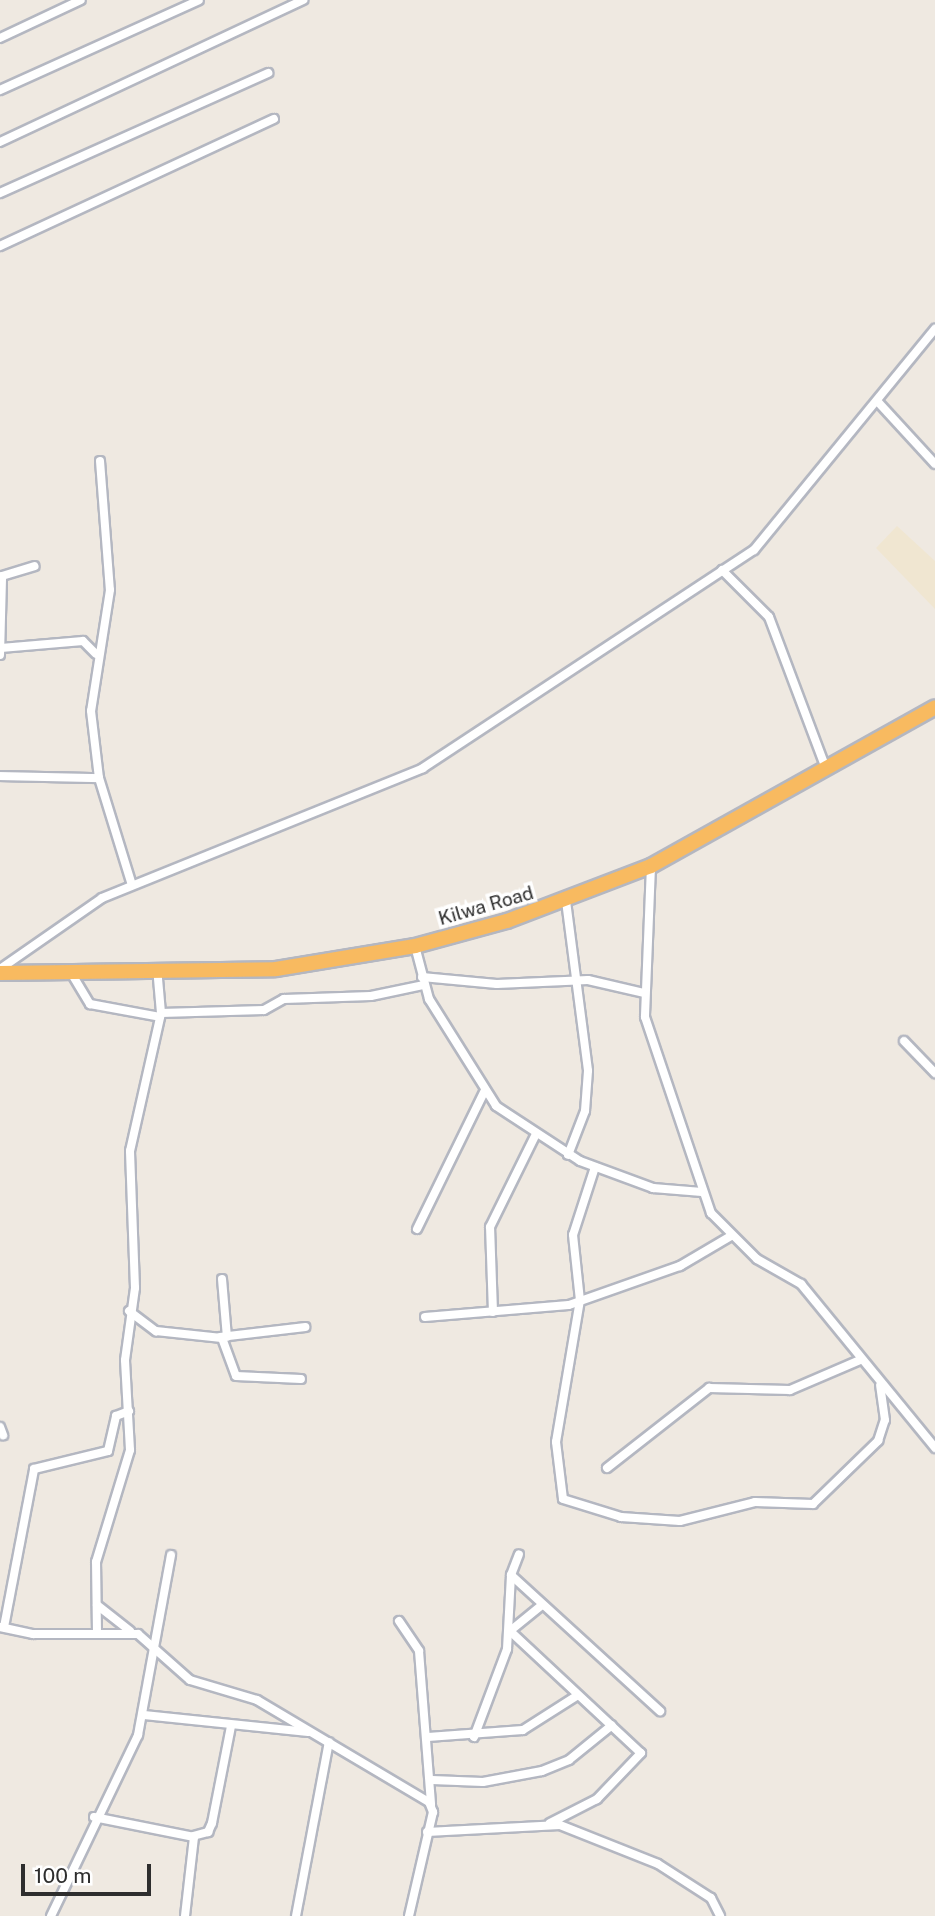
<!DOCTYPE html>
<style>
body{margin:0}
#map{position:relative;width:935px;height:1916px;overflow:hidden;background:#efe9e1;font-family:"Public Sans",sans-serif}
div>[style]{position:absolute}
.education>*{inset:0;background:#f0e6d1}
.roads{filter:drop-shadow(2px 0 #b4b7c1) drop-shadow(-2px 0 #b4b7c1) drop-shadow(0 2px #b4b7c1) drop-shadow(0 -2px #b4b7c1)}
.minor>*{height:8px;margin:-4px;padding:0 4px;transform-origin:4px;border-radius:4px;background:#fff}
.trunk>*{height:14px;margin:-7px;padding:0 7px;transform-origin:7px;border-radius:7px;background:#f8ba60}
span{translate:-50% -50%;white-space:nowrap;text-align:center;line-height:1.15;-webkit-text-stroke:7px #fff;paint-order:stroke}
.street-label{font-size:19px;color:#2e2e2e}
.scale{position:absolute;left:21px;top:1864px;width:130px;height:32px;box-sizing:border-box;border:4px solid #2e2e2e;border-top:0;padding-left:9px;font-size:21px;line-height:24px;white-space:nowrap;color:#2e2e2e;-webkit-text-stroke:5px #fff;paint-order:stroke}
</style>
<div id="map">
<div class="education">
<div style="clip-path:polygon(897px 526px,935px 561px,935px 609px,876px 548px)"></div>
</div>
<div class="roads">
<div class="minor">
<div style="left:0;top:38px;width:89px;rotate:-25.1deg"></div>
<div style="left:0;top:90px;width:218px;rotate:-24.3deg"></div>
<div style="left:0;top:142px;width:335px;rotate:-25.1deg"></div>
<div style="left:0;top:193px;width:294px;rotate:-24.1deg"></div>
<div style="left:0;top:246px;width:302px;rotate:-24.9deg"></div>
<div style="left:878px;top:402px;width:84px;rotate:47.4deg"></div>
<div style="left:100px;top:461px;width:129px;rotate:85.6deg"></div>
<div style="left:110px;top:590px;width:122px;rotate:98.9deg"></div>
<div style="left:91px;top:711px;width:67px;rotate:83.2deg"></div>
<div style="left:99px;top:778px;width:112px;rotate:72.9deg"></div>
<div style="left:722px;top:570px;width:66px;rotate:45deg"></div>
<div style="left:769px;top:617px;width:162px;rotate:69.4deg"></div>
<div style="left:1px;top:648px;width:82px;rotate:-4.9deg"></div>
<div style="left:83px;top:641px;width:18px;rotate:45deg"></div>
<div style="left:0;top:655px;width:79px;rotate:-88.5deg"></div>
<div style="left:2px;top:576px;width:34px;rotate:-17deg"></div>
<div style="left:0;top:776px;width:99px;rotate:1.2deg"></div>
<div style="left:651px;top:866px;width:151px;rotate:92.3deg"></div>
<div style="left:645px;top:1017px;width:207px;rotate:71.4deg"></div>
<div style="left:711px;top:1213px;width:65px;rotate:45deg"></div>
<div style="left:757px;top:1259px;width:51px;rotate:29.6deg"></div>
<div style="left:801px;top:1284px;width:212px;rotate:50.7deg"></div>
<div style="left:566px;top:901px;width:171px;rotate:82.6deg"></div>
<div style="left:588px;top:1071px;width:40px;rotate:94.3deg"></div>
<div style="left:585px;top:1111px;width:47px;rotate:111.1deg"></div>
<div style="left:415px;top:946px;width:55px;rotate:75.2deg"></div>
<div style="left:429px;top:999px;width:126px;rotate:57.9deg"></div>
<div style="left:496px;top:1106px;width:100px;rotate:33.2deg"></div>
<div style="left:580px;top:1161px;width:78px;rotate:20.3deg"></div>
<div style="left:653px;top:1188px;width:49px;rotate:4.7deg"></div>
<div style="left:0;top:969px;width:124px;rotate:-34.8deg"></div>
<div style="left:102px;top:898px;width:346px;rotate:-22deg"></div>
<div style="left:423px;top:768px;width:396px;rotate:-33.4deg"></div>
<div style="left:754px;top:550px;width:286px;rotate:-50.7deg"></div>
<div style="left:73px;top:976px;width:33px;rotate:59deg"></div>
<div style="left:90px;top:1004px;width:71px;rotate:10.5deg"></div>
<div style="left:422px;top:977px;width:75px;rotate:5.3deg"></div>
<div style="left:497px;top:984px;width:91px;rotate:-2.5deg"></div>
<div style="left:588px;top:980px;width:57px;rotate:13.1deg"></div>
<div style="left:161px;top:1013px;width:103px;rotate:-1.7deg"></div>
<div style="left:264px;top:1010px;width:23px;rotate:-29deg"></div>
<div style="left:284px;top:999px;width:87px;rotate:-2deg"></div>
<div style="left:371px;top:996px;width:53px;rotate:-11.9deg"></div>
<div style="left:904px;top:1041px;width:45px;rotate:45.9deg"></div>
<div style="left:595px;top:1167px;width:71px;rotate:107.9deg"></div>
<div style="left:573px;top:1235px;width:65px;rotate:83.9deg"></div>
<div style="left:580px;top:1300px;width:144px;rotate:99.6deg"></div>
<div style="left:556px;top:1442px;width:57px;rotate:83deg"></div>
<div style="left:563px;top:1499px;width:61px;rotate:17.2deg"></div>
<div style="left:621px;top:1517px;width:59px;rotate:3.9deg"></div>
<div style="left:680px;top:1521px;width:77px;rotate:-14.2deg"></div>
<div style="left:755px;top:1502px;width:58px;rotate:2deg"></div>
<div style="left:813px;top:1504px;width:91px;rotate:-44.1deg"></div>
<div style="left:878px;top:1441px;width:22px;rotate:-72deg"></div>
<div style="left:885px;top:1420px;width:35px;rotate:-98deg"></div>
<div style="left:417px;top:1229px;width:153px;rotate:-63.9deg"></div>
<div style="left:222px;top:1279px;width:58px;rotate:85.1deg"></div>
<div style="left:129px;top:1311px;width:34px;rotate:37deg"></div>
<div style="left:156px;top:1331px;width:66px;rotate:6.1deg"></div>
<div style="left:222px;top:1338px;width:40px;rotate:69.8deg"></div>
<div style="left:236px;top:1376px;width:65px;rotate:2.6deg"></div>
<div style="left:493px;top:1312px;width:85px;rotate:-92deg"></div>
<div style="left:490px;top:1227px;width:104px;rotate:-63.7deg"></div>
<div style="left:425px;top:1317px;width:144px;rotate:-4.8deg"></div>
<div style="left:569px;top:1305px;width:118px;rotate:-19.4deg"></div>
<div style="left:680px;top:1266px;width:59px;rotate:-30.5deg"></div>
<div style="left:220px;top:1337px;width:86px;rotate:-6.7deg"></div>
<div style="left:0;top:1427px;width:9px;rotate:69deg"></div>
<div style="left:607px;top:1468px;width:130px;rotate:-38.1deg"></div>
<div style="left:709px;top:1388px;width:81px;rotate:1.4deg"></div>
<div style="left:790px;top:1390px;width:76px;rotate:-23.2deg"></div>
<div style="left:511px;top:1575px;width:202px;rotate:42.4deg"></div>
<div style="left:97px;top:1605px;width:42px;rotate:38.2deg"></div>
<div style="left:399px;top:1621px;width:36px;rotate:56deg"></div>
<div style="left:419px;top:1651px;width:154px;rotate:85.5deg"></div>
<div style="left:0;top:1627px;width:34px;rotate:12deg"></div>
<div style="left:33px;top:1634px;width:105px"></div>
<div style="left:138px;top:1634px;width:69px;rotate:41.5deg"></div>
<div style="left:190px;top:1680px;width:70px;rotate:16.6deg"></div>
<div style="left:257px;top:1700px;width:200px;rotate:30.7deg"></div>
<div style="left:429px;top:1802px;width:11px;rotate:68deg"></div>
<div style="left:433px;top:1812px;width:107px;rotate:103deg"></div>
<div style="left:4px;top:1627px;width:161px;rotate:-79.2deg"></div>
<div style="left:34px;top:1469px;width:76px;rotate:-13.7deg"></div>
<div style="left:108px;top:1451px;width:36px;rotate:-77deg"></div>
<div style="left:116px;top:1416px;width:14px;rotate:-21deg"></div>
<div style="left:510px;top:1631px;width:179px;rotate:43deg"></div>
<div style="left:641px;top:1753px;width:64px;rotate:133.7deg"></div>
<div style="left:597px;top:1799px;width:53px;rotate:152.9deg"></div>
<div style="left:510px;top:1631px;width:41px;rotate:-39.1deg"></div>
<div style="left:97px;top:1632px;width:70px;rotate:-90.8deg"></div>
<div style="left:96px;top:1562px;width:117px;rotate:-73.1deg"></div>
<div style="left:130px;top:1450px;width:90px;rotate:-93.2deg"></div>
<div style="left:125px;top:1360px;width:73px;rotate:-82.1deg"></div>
<div style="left:135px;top:1288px;width:137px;rotate:-92.1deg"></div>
<div style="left:130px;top:1151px;width:141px;rotate:-77.3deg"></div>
<div style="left:161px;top:1013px;width:38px;rotate:-95deg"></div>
<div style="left:144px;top:1715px;width:165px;rotate:5.9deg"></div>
<div style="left:428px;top:1737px;width:95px;rotate:-4.2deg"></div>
<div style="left:523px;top:1730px;width:65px;rotate:-32.5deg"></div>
<div style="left:474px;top:1737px;width:94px;rotate:-69.4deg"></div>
<div style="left:507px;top:1649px;width:74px;rotate:-86.9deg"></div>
<div style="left:511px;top:1575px;width:22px;rotate:-69deg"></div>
<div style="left:432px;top:1780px;width:51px;rotate:2.2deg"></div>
<div style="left:483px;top:1782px;width:60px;rotate:-10.6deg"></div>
<div style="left:542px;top:1771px;width:29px;rotate:-22deg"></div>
<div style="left:569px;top:1760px;width:55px;rotate:-39.1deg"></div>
<div style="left:94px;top:1817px;width:102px;rotate:11.3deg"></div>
<div style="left:194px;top:1837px;width:80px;rotate:96.5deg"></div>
<div style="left:427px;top:1832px;width:133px;rotate:-3deg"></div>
<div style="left:560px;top:1825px;width:105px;rotate:21.7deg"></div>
<div style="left:658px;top:1864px;width:63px;rotate:32.7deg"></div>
<div style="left:711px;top:1898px;width:20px;rotate:63deg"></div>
<div style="left:193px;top:1836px;width:16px;rotate:-15deg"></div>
<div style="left:208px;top:1832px;width:10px;rotate:-66deg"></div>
<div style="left:212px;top:1823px;width:99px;rotate:-78.9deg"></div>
<div style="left:51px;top:1916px;width:201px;rotate:-64.3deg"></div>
<div style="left:138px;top:1735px;width:183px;rotate:-79.6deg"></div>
<div style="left:296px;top:1916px;width:177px;rotate:-79.3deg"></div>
</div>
<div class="trunk">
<div style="left:0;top:973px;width:276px;rotate:-0.8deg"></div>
<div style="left:276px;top:969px;width:141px;rotate:-9.4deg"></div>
<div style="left:415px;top:946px;width:95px;rotate:-15.2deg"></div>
<div style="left:507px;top:921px;width:154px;rotate:-20.9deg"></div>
<div style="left:651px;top:866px;width:325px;rotate:-29.2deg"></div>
</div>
</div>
<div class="street-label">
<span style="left:486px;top:906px;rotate:-16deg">Kilwa Road</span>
</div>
<div class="scale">100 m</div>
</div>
